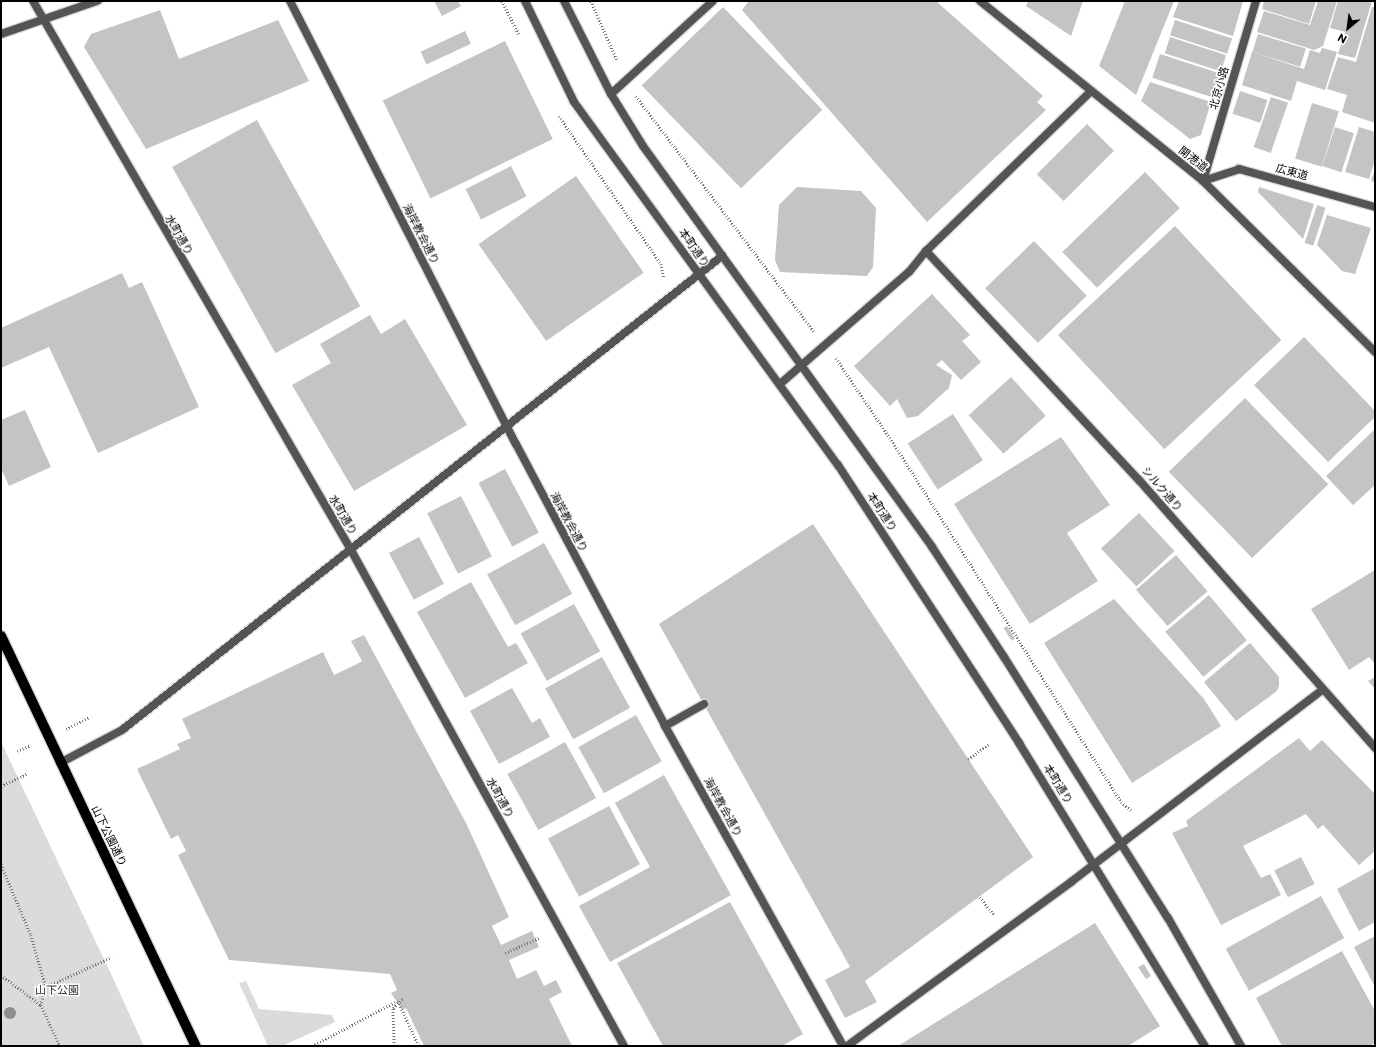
<!DOCTYPE html>
<meta charset="utf-8">
<style>
body{margin:0}
#map{position:relative;width:1376px;height:1047px;overflow:hidden;background:#fff;font-family:Commissioner,"Noto Sans JP",sans-serif}
div>[style]{position:absolute}
.green>*{inset:0;background:#dbdbdb}
.building>*{inset:0;background:#c4c4c4;transform-origin:0 0}
.path>*{height:2.5px;margin-top:-1.25px;transform-origin:0;background:repeating-linear-gradient(90deg,#767676 0 1px,transparent 0 3px)}
.roads{filter:drop-shadow(1px 0 #dbdbdb) drop-shadow(-1px 0 #dbdbdb) drop-shadow(0 1px #dbdbdb) drop-shadow(0 -1px #dbdbdb)}
.service>*{height:8px;margin:-4px;padding:0 4px;transform-origin:4px;border-radius:4px;background:#545454}
.minor>*{height:8px;margin:-4px;padding:0 4px;transform-origin:4px;border-radius:4px;background:#545454}
.tertiary>*{height:8px;margin:-4px;padding:0 4px;transform-origin:4px;border-radius:4px;background:#545454}
.primary>*{height:10px;margin:-5px;padding:0 5px;transform-origin:5px;border-radius:5px;background:#000}
.trees>*{width:12px;height:12px;margin:-6px;border-radius:50%;background:#8e8e8e}
span{translate:-50% -50%;white-space:nowrap;text-align:center;line-height:1.15;-webkit-text-stroke:3px #fff;paint-order:stroke}
.street-label{font-size:11px;color:#000}
.park-label{font-size:11px;color:#323232}
.frame{position:absolute;inset:0;border:2px solid #000;pointer-events:none}
.north{position:absolute;left:1328px;top:8px;width:40px;height:40px;-webkit-text-stroke:3px #fff;paint-order:stroke;rotate:209deg;font-size:11px;font-weight:700;line-height:16px;text-align:center;color:#000}
.north::after{content:'';display:block;margin:auto;width:14px;height:18px;background:#000;clip-path:polygon(50% 0,100% 100%,50% 72%,0 100%)}
</style>
<div id="map">
<div class="green">
<div style="clip-path:polygon(1px 742px,112px 976px,144px 1046px,1px 1046px)"></div>
<div style="clip-path:polygon(246px 981px,259px 1009px,332px 1015px,335px 1022px,282px 1046px,268px 1046px,239px 983px)"></div>
</div>
<div class="building">
<div style="clip-path:polygon(434px 1px,458px 1px,461px 6px,442px 16px)"></div>
<div style="clip-path:polygon(749px 1px,936px 1px,1043px 96px,1037px 102px,1046px 110px,927px 222px,742px 10px)"></div>
<div style="clip-path:polygon(1028px 1px,1083px 1px,1071px 36px,1026px 6px)"></div>
<div style="clip-path:polygon(1125px 1px,1174px 1px,1136px 95px,1099px 66px)"></div>
<div style="clip-path:polygon(1179px 1px,1243px 1px,1233px 36px,1173px 17px)"></div>
<div style="clip-path:polygon(1264px 1px,1316px 1px,1309px 24px,1262px 9px)"></div>
<div style="clip-path:polygon(1318px 1px,1337px 1px,1323px 46px,1314px 50px,1257px 32px,1264px 11px,1310px 25px)"></div>
<div style="clip-path:polygon(1338px 1px,1372px 1px,1355px 58px,1338px 54px,1345px 32px,1330px 28px)"></div>
<div style="left:723px;top:7px;width:143px;height:113px;rotate:46deg"></div>
<div style="clip-path:polygon(1372px 7px,1375px 7px,1375px 123px,1342px 112px,1347px 95px,1327px 89px,1338px 57px,1356px 62px)"></div>
<div style="clip-path:polygon(160px 10px,179px 59px,278px 20px,309px 81px,146px 149px,84px 47px,91px 34px)"></div>
<div style="left:1175px;top:20px;width:60px;height:16px;rotate:18deg"></div>
<div style="left:465px;top:31px;width:14px;height:49px;rotate:65deg"></div>
<div style="left:1258px;top:34px;width:50px;height:19px;rotate:17deg"></div>
<div style="left:1170px;top:37px;width:59px;height:17px;rotate:18deg"></div>
<div style="left:505px;top:41px;width:109px;height:136px;rotate:64deg"></div>
<div style="clip-path:polygon(1322px 48px,1337px 52px,1325px 90px,1297px 81px,1291px 101px,1242px 85px,1252px 52px,1304px 69px,1310px 50px,1320px 53px)"></div>
<div style="left:1160px;top:54px;width:64px;height:25px;rotate:18deg"></div>
<div style="clip-path:polygon(1150px 82px,1211px 102px,1201px 135px,1190px 139px,1141px 101px)"></div>
<div style="left:1240px;top:91px;width:29px;height:24px;rotate:18deg"></div>
<div style="left:1271px;top:97px;width:18px;height:53px;rotate:19deg"></div>
<div style="left:1312px;top:103px;width:28px;height:58px;rotate:17deg"></div>
<div style="left:257px;top:120px;width:213px;height:97px;rotate:61deg"></div>
<div style="left:1087px;top:124px;width:38px;height:71px;rotate:45deg"></div>
<div style="left:1335px;top:127px;width:20px;height:41px;rotate:18deg"></div>
<div style="clip-path:polygon(1359px 127px,1375px 132px,1375px 160px,1369px 179px,1345px 172px)"></div>
<div style="left:511px;top:166px;width:34px;height:51px;rotate:63deg"></div>
<div style="clip-path:polygon(1375px 169px,1375px 182px,1371px 181px)"></div>
<div style="left:1145px;top:172px;width:50px;height:115px;rotate:46deg"></div>
<div style="left:576px;top:176px;width:118px;height:119px;rotate:55deg"></div>
<div style="clip-path:polygon(797px 187px,861px 191px,876px 208px,873px 267px,867px 276px,780px 272px,775px 260px,779px 205px)"></div>
<div style="clip-path:polygon(1259px 187px,1314px 204px,1303px 239px,1258px 192px)"></div>
<div style="left:1317px;top:205px;width:9px;height:40px;rotate:18deg"></div>
<div style="clip-path:polygon(1327px 215px,1371px 228px,1355px 274px,1342px 271px,1317px 245px)"></div>
<div style="left:1175px;top:226px;width:156px;height:160px;rotate:47deg"></div>
<div style="left:1034px;top:241px;width:76px;height:68px;rotate:46deg"></div>
<div style="clip-path:polygon(122px 273px,129px 288px,142px 282px,199px 407px,98px 453px,49px 347px,1px 368px,1px 328px)"></div>
<div style="clip-path:polygon(932px 294px,970px 335px,962px 341px,981px 362px,961px 380px,942px 360px,936px 365px,952px 375px,949px 388px,918px 416px,907px 418px,897px 399px,890px 406px,854px 366px)"></div>
<div style="clip-path:polygon(370px 315px,381px 334px,405px 319px,467px 425px,354px 491px,292px 385px,331px 363px,320px 344px)"></div>
<div style="clip-path:polygon(1304px 337px,1375px 411px,1375px 417px,1328px 462px,1254px 385px)"></div>
<div style="left:1011px;top:377px;width:52px;height:57px;rotate:48deg"></div>
<div style="left:1245px;top:398px;width:120px;height:106px;rotate:46deg"></div>
<div style="clip-path:polygon(25px 410px,51px 467px,9px 486px,1px 468px,1px 420px)"></div>
<div style="left:953px;top:414px;width:55px;height:54px;rotate:57deg"></div>
<div style="clip-path:polygon(1375px 429px,1375px 485px,1353px 505px,1326px 476px)"></div>
<div style="clip-path:polygon(1061px 437px,1110px 505px,1067px 533px,1098px 581px,1030px 624px,954px 504px)"></div>
<div style="left:505px;top:469px;width:72px;height:30px;rotate:62deg"></div>
<div style="left:461px;top:496px;width:68px;height:38px;rotate:63deg"></div>
<div style="left:1139px;top:513px;width:52px;height:52px;rotate:47deg"></div>
<div style="clip-path:polygon(813px 524px,1033px 857px,865px 981px,877px 1002px,845px 1018px,825px 980px,850px 967px,659px 624px)"></div>
<div style="left:419px;top:537px;width:53px;height:34px;rotate:62deg"></div>
<div style="left:544px;top:543px;width:58px;height:65px;rotate:61deg"></div>
<div style="left:1176px;top:555px;width:48px;height:53px;rotate:49deg"></div>
<div style="clip-path:polygon(1375px 570px,1375px 664px,1369px 657px,1349px 670px,1311px 609px)"></div>
<div style="clip-path:polygon(471px 582px,508px 647px,516px 643px,528px 663px,465px 698px,417px 612px)"></div>
<div style="left:1209px;top:595px;width:59px;height:57px;rotate:50deg"></div>
<div style="clip-path:polygon(1114px 599px,1204px 699px,1221px 726px,1132px 783px,1044px 643px)"></div>
<div style="left:574px;top:604px;width:54px;height:61px;rotate:61deg"></div>
<div style="left:1007px;top:626px;width:15px;height:4px;rotate:58deg"></div>
<div style="clip-path:polygon(364px 635px,466px 823px,509px 917px,492px 926px,501px 945px,532px 931px,539px 947px,509px 960px,517px 979px,536px 970px,544px 986px,556px 980px,562px 992px,549px 999px,572px 1046px,424px 1046px,406px 1008px,402px 1010px,391px 993px,397px 990px,390px 974px,229px 960px,178px 855px,186px 851px,178px 835px,171px 839px,137px 769px,180px 749px,177px 744px,191px 738px,182px 719px,323px 652px,334px 675px,357px 664px,362px 661px,351px 641px)"></div>
<div style="clip-path:polygon(1250px 643px,1279px 677px,1279px 685px,1277px 691px,1236px 721px,1204px 682px)"></div>
<div style="left:602px;top:657px;width:58px;height:65px;rotate:61deg"></div>
<div style="clip-path:polygon(1375px 677px,1375px 689px,1368px 681px)"></div>
<div style="clip-path:polygon(512px 688px,532px 723px,540px 718px,550px 737px,499px 764px,470px 711px)"></div>
<div style="left:636px;top:715px;width:53px;height:66px;rotate:61deg"></div>
<div style="clip-path:polygon(1299px 738px,1310px 751px,1322px 740px,1375px 794px,1375px 851px,1359px 865px,1323px 825px,1318px 829px,1306px 814px,1243px 846px,1261px 878px,1270px 874px,1281px 895px,1221px 925px,1172px 833px,1188px 826px,1186px 821px)"></div>
<div style="left:565px;top:742px;width:64px;height:66px;rotate:61deg"></div>
<div style="clip-path:polygon(664px 775px,731px 895px,610px 962px,579px 906px,650px 867px,615px 803px)"></div>
<div style="left:609px;top:806px;width:66px;height:69px;rotate:62deg"></div>
<div style="left:1301px;top:857px;width:30px;height:30px;rotate:63deg"></div>
<div style="clip-path:polygon(1375px 868px,1375px 922px,1359px 931px,1337px 889px)"></div>
<div style="left:1321px;top:896px;width:48px;height:109px;rotate:61deg"></div>
<div style="clip-path:polygon(730px 902px,803px 1034px,782px 1046px,663px 1046px,617px 963px)"></div>
<div style="clip-path:polygon(1095px 923px,1160px 1026px,1128px 1046px,898px 1046px)"></div>
<div style="clip-path:polygon(1375px 936px,1375px 987px,1354px 947px)"></div>
<div style="clip-path:polygon(1342px 951px,1375px 1011px,1375px 1043px,1369px 1046px,1282px 1046px,1256px 998px)"></div>
<div style="clip-path:polygon(1144px 964px,1151px 976px,1146px 979px,1138px 967px)"></div>
</div>
<div class="path">
<div style="left:502px;top:1px;width:38px;rotate:63deg"></div>
<div style="left:591px;top:1px;width:64px;rotate:66.2deg"></div>
<div style="left:636px;top:96px;width:295px;rotate:52.9deg"></div>
<div style="left:559px;top:116px;width:180px;rotate:55.4deg"></div>
<div style="left:661px;top:264px;width:14px;rotate:78deg"></div>
<div style="left:836px;top:358px;width:111px;rotate:56deg"></div>
<div style="left:898px;top:450px;width:417px;rotate:57.6deg"></div>
<div style="left:1121px;top:802px;width:14px;rotate:39deg"></div>
<div style="left:66px;top:729px;width:25px;rotate:-27deg"></div>
<div style="left:17px;top:751px;width:15px;rotate:-23deg"></div>
<div style="left:968px;top:759px;width:26px;rotate:-36deg"></div>
<div style="left:1px;top:786px;width:29px;rotate:-25deg"></div>
<div style="left:1px;top:864px;width:77px;rotate:67.1deg"></div>
<div style="left:31px;top:935px;width:54px;rotate:73.9deg"></div>
<div style="left:46px;top:987px;width:19px;rotate:106deg"></div>
<div style="left:980px;top:897px;width:23px;rotate:52deg"></div>
<div style="left:505px;top:953px;width:39px;rotate:-24deg"></div>
<div style="left:1px;top:975px;width:50px;rotate:36.9deg"></div>
<div style="left:41px;top:1005px;width:45px;rotate:65.1deg"></div>
<div style="left:46px;top:987px;width:72px;rotate:-24.4deg"></div>
<div style="left:398px;top:1001px;width:50px;rotate:65deg"></div>
<div style="left:312px;top:1046px;width:94px;rotate:-27.9deg"></div>
<div style="left:394px;top:1046px;width:38px;rotate:-92deg"></div>
<div style="left:393px;top:1008px;width:13px;rotate:-45deg"></div>
</div>
<div class="roads">
<div class="service">
<div style="left:665px;top:726px;width:45px;rotate:-29.4deg"></div>
</div>
<div class="minor">
<div style="left:33px;top:1px;width:634px;rotate:59.92deg"></div>
<div style="left:351px;top:550px;width:566px;rotate:61.17deg"></div>
<div style="left:290px;top:1px;width:497px;rotate:63deg"></div>
<div style="left:516px;top:444px;width:319px;rotate:62.1deg"></div>
<div style="left:665px;top:726px;width:366px;rotate:60.9deg"></div>
<div style="left:980px;top:1px;width:287px;rotate:38.9deg"></div>
<div style="left:1203px;top:181px;width:243px;rotate:44.8deg"></div>
<div style="left:611px;top:94px;width:138px;rotate:-42.4deg"></div>
<div style="left:1203px;top:181px;width:188px;rotate:-73.6deg"></div>
<div style="left:1203px;top:181px;width:38px;rotate:-18deg"></div>
<div style="left:1239px;top:169px;width:141px;rotate:15.6deg"></div>
<div style="left:926px;top:251px;width:313px;rotate:47.1deg"></div>
<div style="left:1139px;top:480px;width:357px;rotate:48.6deg"></div>
<div style="left:780px;top:384px;width:171px;rotate:-41deg"></div>
<div style="left:909px;top:272px;width:27px;rotate:-51deg"></div>
<div style="left:926px;top:251px;width:228px;rotate:-44.1deg"></div>
<div style="left:60px;top:763px;width:70px;rotate:-28deg"></div>
<div style="left:122px;top:730px;width:765px;rotate:-38.31deg"></div>
<div style="left:847px;top:1046px;width:278px;rotate:-36.2deg"></div>
<div style="left:1071px;top:882px;width:316px;rotate:-37.4deg"></div>
</div>
<div class="tertiary">
<div style="left:525px;top:1px;width:112px;rotate:64.1deg"></div>
<div style="left:574px;top:102px;width:449px;rotate:54deg"></div>
<div style="left:838px;top:465px;width:332px;rotate:56.9deg"></div>
<div style="left:1019px;top:743px;width:356px;rotate:58.5deg"></div>
<div style="left:564px;top:1px;width:104px;rotate:63.2deg"></div>
<div style="left:611px;top:94px;width:61px;rotate:58.4deg"></div>
<div style="left:643px;top:146px;width:494px;rotate:54.2deg"></div>
<div style="left:932px;top:547px;width:131px;rotate:56.8deg"></div>
<div style="left:1004px;top:657px;width:308px;rotate:57.9deg"></div>
<div style="left:1168px;top:918px;width:147px;rotate:60.3deg"></div>
<div style="left:1px;top:34px;width:102px;rotate:-19deg"></div>
</div>
<div class="primary">
<div style="left:1px;top:636px;width:454px;rotate:64.6deg"></div>
</div>
</div>
<div class="trees">
<div style="left:10px;top:1013px"></div>
</div>
<div class="street-label">
<span style="left:1219px;top:88px;rotate:-74deg">北京小路</span>
<span style="left:1193px;top:159px;rotate:38deg">開港道</span>
<span style="left:1292px;top:172px;rotate:15deg">広東道</span>
<span style="left:421px;top:234px;rotate:63deg">海岸教会通り</span>
<span style="left:179px;top:235px;rotate:60deg">水町通り</span>
<span style="left:694px;top:248px;rotate:55deg">本町通り</span>
<span style="left:1162px;top:489px;rotate:49deg">シルク通り</span>
<span style="left:882px;top:512px;rotate:57deg">本町通り</span>
<span style="left:343px;top:515px;rotate:60deg">水町通り</span>
<span style="left:569px;top:522px;rotate:62deg">海岸教会通り</span>
<span style="left:1058px;top:784px;rotate:58deg">本町通り</span>
<span style="left:500px;top:798px;rotate:61deg">水町通り</span>
<span style="left:723px;top:807px;rotate:61deg">海岸教会通り</span>
<span style="left:109px;top:836px;rotate:64deg">山下公園通り</span>
</div>
<div class="park-label">
<span style="left:57px;top:990px">山下公園</span>
</div>
<div class="frame"></div>
<div class="north">N</div>
</div>
